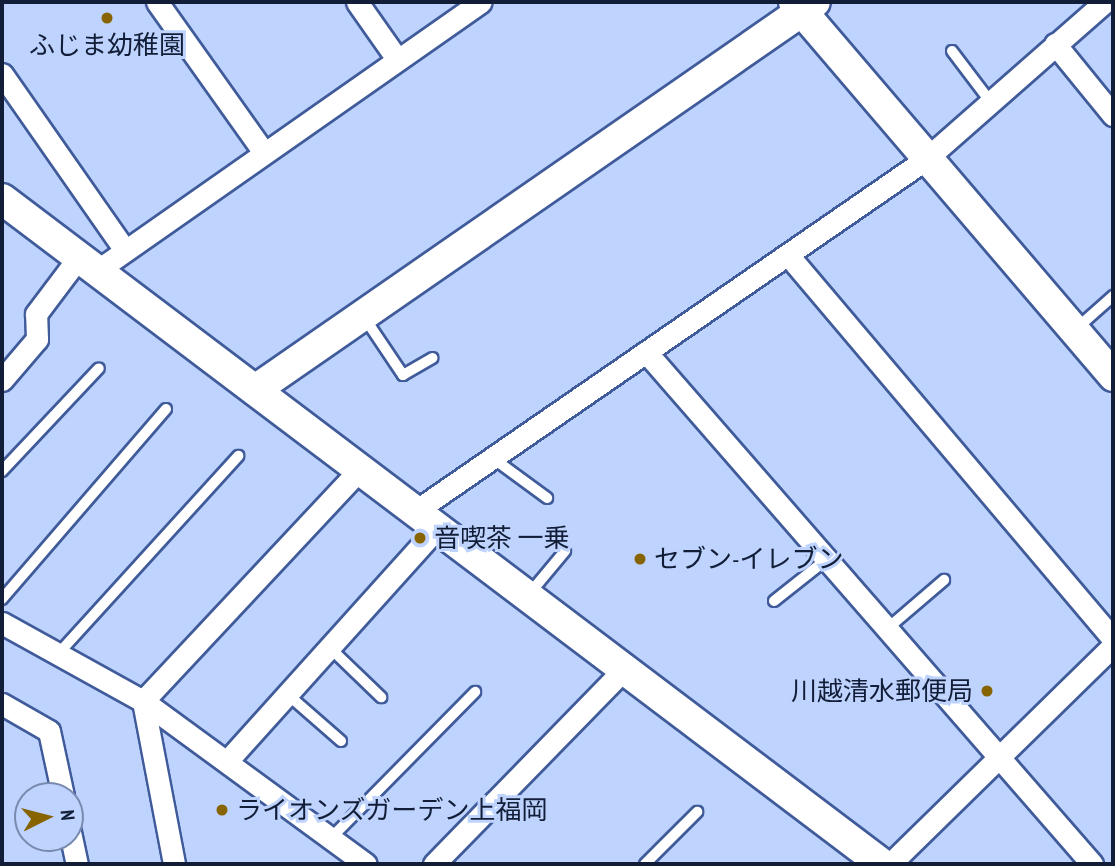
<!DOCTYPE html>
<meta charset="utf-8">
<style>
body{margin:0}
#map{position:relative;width:1115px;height:866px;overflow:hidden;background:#bed3fd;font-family:"PT Sans Narrow","Noto Sans JP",sans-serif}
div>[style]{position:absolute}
.roads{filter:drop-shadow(2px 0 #405b9a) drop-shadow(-2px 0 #405b9a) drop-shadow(0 2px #405b9a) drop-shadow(0 -2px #405b9a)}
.lane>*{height:10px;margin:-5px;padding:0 5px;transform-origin:5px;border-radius:5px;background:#fff}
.street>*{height:21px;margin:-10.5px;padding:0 10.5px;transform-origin:10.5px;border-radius:10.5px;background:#fff}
.secondary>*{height:30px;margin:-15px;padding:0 15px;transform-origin:15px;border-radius:15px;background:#fff}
.dots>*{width:19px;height:19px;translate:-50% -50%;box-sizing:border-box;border:4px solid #bed3fd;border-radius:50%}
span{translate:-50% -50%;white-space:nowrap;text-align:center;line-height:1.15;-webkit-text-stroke:6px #bed3fd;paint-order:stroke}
.poi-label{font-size:26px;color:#121d38}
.left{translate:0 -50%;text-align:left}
.right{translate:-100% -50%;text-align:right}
.frame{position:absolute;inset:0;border:4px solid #121d38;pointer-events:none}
.north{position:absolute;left:14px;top:782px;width:70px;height:70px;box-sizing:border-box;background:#bed3fd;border:2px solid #798aae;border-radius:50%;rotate:84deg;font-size:19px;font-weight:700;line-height:28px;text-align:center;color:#121d38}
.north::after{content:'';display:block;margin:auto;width:24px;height:32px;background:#876400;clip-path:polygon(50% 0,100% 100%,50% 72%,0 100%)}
</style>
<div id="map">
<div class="roads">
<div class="lane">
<div style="left:952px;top:51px;width:63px;rotate:52.8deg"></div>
<div style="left:364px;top:317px;width:70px;rotate:56.1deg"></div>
<div style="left:403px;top:375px;width:34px;rotate:-30deg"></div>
<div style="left:1076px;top:329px;width:50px;rotate:-41.7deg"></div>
<div style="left:494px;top:459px;width:66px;rotate:36.3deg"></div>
<div style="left:2px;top:471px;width:141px;rotate:-46.7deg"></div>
<div style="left:530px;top:593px;width:55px;rotate:-50.2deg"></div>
<div style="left:2px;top:599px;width:251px;rotate:-49.2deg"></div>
<div style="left:774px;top:601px;width:68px;rotate:-38.4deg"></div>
<div style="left:888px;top:628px;width:74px;rotate:-40.6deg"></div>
<div style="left:328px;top:646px;width:74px;rotate:43.9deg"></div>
<div style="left:58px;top:654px;width:268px;rotate:-47.7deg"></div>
<div style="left:286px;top:693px;width:73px;rotate:41.1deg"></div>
<div style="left:332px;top:837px;width:204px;rotate:-45.4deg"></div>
<div style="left:645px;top:864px;width:74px;rotate:-45deg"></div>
</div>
<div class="street">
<div style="left:157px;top:2px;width:183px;rotate:54.6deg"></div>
<div style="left:357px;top:2px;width:70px;rotate:54.9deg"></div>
<div style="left:1055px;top:44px;width:92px;rotate:50.8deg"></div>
<div style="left:2px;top:74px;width:215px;rotate:55.1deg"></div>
<div style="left:788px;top:255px;width:503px;rotate:49.76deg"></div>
<div style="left:98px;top:270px;width:467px;rotate:-35deg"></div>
<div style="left:646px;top:352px;width:679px;rotate:48.94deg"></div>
<div style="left:2px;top:380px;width:54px;rotate:-49.5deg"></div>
<div style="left:37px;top:339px;width:25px;rotate:-92deg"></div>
<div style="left:36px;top:314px;width:71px;rotate:-53deg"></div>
<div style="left:417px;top:510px;width:618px;rotate:-34.59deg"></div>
<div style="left:926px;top:159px;width:238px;rotate:-41.3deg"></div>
<div style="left:2px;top:623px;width:161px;rotate:29deg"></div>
<div style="left:143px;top:701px;width:276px;rotate:36.2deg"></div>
<div style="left:143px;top:701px;width:318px;rotate:-46.9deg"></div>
<div style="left:143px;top:701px;width:166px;rotate:79.2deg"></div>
<div style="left:2px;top:704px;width:54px;rotate:29.9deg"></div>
<div style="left:49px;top:731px;width:66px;rotate:77.8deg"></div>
<div style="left:229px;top:759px;width:311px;rotate:-48deg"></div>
<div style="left:70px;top:832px;width:33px;rotate:78deg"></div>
<div style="left:434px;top:864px;width:274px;rotate:-45.7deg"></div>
<div style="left:890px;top:864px;width:312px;rotate:-44.4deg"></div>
</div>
<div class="secondary">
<div style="left:794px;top:2px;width:492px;rotate:49.5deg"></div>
<div style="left:2px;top:199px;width:1103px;rotate:37.08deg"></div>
<div style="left:255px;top:390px;width:681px;rotate:-34.72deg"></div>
</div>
</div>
<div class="dots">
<div style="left:107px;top:18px;background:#876400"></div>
<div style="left:420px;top:538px;background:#876400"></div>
<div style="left:640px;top:559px;background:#876400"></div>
<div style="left:987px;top:691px;background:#876400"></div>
<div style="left:222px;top:810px;background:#876400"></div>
</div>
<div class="poi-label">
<span style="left:107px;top:45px">ふじま幼稚園</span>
<span class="left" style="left:434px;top:538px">音喫茶 一乗</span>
<span class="left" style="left:654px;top:559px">セブン-イレブン</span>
<span class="right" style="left:973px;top:691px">川越清水郵便局</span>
<span class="left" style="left:236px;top:810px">ライオンズガーデン上福岡</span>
</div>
<div class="frame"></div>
<div class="north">N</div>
</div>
